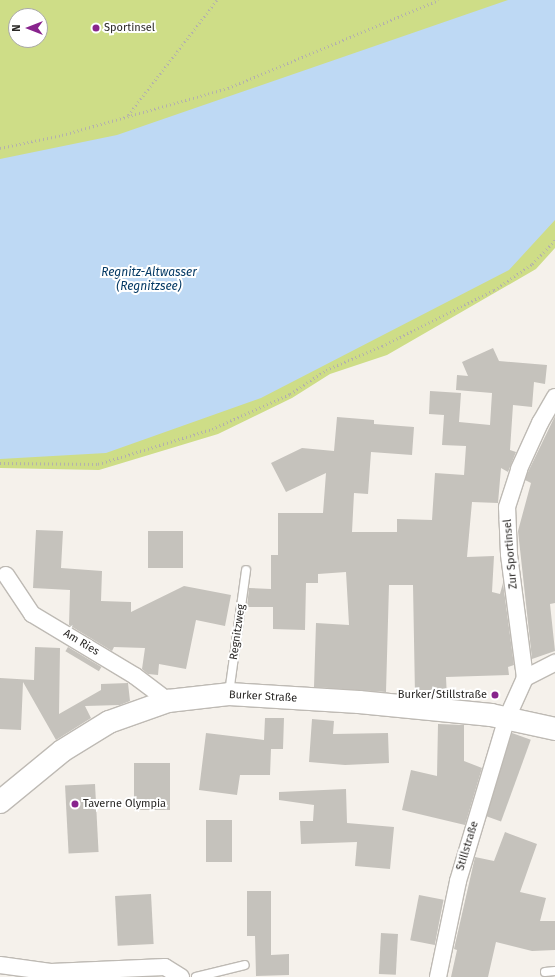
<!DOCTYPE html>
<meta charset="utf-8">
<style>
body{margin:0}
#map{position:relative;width:555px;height:977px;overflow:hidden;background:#f5f1eb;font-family:"Fira Sans",sans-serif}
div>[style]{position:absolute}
.green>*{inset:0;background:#cedd87}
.water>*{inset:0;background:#bed9f4}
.building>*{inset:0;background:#c5c2bc;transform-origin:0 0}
.path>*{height:2.5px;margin-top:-1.25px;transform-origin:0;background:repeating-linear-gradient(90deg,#b4b1ac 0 1px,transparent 0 4px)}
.roads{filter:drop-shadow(1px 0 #bebab4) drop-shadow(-1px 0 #bebab4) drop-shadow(0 1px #bebab4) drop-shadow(0 -1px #bebab4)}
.service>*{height:8px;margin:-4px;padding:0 4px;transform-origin:4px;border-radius:4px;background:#fff}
.minor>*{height:16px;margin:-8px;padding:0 8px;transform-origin:8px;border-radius:8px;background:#fff}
.secondary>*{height:22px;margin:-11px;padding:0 11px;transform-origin:11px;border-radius:11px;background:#fff}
.dots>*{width:11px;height:11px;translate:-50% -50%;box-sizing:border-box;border:2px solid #fff;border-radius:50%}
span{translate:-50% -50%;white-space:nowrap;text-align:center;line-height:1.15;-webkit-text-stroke:4px #fff;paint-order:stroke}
.poi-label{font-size:11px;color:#2a2826}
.left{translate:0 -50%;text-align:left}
.right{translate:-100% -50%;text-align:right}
.street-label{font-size:11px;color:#2a2826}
.water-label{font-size:12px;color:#053a65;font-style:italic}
.north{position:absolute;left:8px;top:8px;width:40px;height:40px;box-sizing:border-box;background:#fff;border:1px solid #aaa9a8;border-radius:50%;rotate:270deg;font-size:11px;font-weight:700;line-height:16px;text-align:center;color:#2a2826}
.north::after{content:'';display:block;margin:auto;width:14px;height:18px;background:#88248d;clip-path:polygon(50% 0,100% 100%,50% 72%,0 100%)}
</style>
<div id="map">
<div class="green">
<div style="clip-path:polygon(evenodd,0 0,555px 0,555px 248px,536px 269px,387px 355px,330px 374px,292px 398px,218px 434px,99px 470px,0 468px,0 0,16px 16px,40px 16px,40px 40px,16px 40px,16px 16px)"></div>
</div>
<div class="water">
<div style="clip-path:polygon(508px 0,555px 0,555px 220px,509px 270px,261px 398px,106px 453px,0 459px,0 159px,117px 135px)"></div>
</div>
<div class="building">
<div style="clip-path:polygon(493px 348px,499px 361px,547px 365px,545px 384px,534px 382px,532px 407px,513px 405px,510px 450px,516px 452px,508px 472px,501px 468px,498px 503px,472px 502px,467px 557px,494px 556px,492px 592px,500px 594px,503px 583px,514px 665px,508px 667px,509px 675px,446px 677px,447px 698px,415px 695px,413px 585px,389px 585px,386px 692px,314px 687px,316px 623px,349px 625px,346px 572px,318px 574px,318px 583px,306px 583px,305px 630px,273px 629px,273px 607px,247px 607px,249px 588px,271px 589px,271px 555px,278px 555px,278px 513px,323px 513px,326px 473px,286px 492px,271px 463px,302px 448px,334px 451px,337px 417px,374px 420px,374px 424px,414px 427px,412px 455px,371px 452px,368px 494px,354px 493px,352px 532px,397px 532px,397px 519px,432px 520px,435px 473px,464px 475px,466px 446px,442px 445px,444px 415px,429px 414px,430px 391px,461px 393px,459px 422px,490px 425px,492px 393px,456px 390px,457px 375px,468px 376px,462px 362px)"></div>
<div style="clip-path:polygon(555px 416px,555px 603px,550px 604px,555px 651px,532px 659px,518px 531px,531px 483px,525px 480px,528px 472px)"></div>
<div style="clip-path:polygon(36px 530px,63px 531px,61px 568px,102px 571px,101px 601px,131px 602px,131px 612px,184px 586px,231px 595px,225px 626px,196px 620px,186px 669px,159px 664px,158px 675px,148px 674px,142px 669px,145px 648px,114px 647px,112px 651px,69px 625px,70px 590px,33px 588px)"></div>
<div style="left:148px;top:531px;width:35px;height:37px"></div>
<div style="clip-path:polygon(35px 647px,60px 648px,59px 714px,101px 690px,101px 684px,128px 683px,130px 701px,120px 705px,85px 706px,91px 718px,56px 740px,23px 682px,21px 730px,0 729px,0 678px,34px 680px)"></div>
<div style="left:68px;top:647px;width:39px;height:5px;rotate:31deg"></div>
<div style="clip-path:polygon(265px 718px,284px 718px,283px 749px,271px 749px,270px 775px,240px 775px,237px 795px,199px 790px,206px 733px,264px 740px)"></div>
<div style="clip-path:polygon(312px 719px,334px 721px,333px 734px,388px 733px,389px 763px,345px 765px,309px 762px)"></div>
<div style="clip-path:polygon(438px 724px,464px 725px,464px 761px,482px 768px,465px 825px,402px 810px,411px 770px,437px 776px)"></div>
<div style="left:512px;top:733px;width:20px;height:87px;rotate:20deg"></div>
<div style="left:134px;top:763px;width:36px;height:47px"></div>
<div style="left:95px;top:784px;width:68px;height:30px;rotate:87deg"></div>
<div style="clip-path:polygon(346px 789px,347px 823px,394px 827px,390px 869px,355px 866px,357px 842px,301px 844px,300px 821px,313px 821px,314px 805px,279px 800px,279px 792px)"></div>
<div style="left:206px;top:820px;width:26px;height:42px"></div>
<div style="clip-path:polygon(505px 832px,537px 844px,520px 892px,546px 898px,540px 921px,555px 921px,555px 950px,532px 951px,496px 942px,488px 977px,451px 977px,457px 950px,454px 949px,475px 857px,494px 861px)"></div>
<div style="clip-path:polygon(247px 891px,271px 891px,271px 955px,289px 954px,289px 975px,256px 976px,255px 936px,247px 936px)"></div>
<div style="left:151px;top:894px;width:50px;height:36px;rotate:87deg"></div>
<div style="left:419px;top:895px;width:25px;height:46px;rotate:11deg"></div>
<div style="left:381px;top:933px;width:17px;height:41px;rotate:3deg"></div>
</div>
<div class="path">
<div style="left:128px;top:115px;width:145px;rotate:-52.3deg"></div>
<div style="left:0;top:148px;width:63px;rotate:-11.8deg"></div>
<div style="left:62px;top:135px;width:173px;rotate:-15.8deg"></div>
<div style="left:228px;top:88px;width:228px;rotate:-22.7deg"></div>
<div style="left:0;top:463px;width:98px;rotate:0.6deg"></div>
<div style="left:98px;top:464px;width:119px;rotate:-17.1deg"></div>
<div style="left:212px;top:429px;width:85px;rotate:-24.2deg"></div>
<div style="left:290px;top:394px;width:43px;rotate:-33.7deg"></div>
<div style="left:326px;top:370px;width:61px;rotate:-23.2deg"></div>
<div style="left:382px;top:346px;width:125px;rotate:-26.6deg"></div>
<div style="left:494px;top:290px;width:46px;rotate:-34.4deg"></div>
<div style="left:532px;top:264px;width:33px;rotate:-46deg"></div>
</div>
<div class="roads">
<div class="service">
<div style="left:229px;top:693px;width:124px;rotate:-82.1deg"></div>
<div style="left:545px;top:972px;width:10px;rotate:-6deg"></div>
<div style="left:196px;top:977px;width:50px;rotate:-13.8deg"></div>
</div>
<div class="minor">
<div style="left:6px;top:575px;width:47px;rotate:56.3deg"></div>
<div style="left:32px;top:614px;width:120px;rotate:31deg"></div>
<div style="left:135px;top:676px;width:41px;rotate:37.1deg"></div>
<div style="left:525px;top:678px;width:34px;rotate:-27deg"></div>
<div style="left:0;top:965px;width:51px;rotate:7.8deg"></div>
<div style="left:51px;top:972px;width:114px;rotate:-2.5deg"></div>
<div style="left:165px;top:967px;width:19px;rotate:32deg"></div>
<div style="left:438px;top:977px;width:98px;rotate:-78.2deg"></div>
<div style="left:458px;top:881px;width:170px;rotate:-73.3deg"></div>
<div style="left:507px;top:718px;width:44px;rotate:-65.8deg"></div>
<div style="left:525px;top:678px;width:125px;rotate:-97.4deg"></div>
<div style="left:509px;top:554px;width:47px;rotate:-92.4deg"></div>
<div style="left:507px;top:507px;width:40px;rotate:-72deg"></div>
<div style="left:519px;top:469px;width:51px;rotate:-65.5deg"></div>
<div style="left:540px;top:423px;width:30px;rotate:-60deg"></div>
</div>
<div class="secondary">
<div style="left:0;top:802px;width:80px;rotate:-39.4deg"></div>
<div style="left:62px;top:751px;width:55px;rotate:-31.7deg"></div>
<div style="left:109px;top:722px;width:63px;rotate:-19.6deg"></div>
<div style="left:168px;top:701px;width:61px;rotate:-6.5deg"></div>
<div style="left:229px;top:694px;width:130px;rotate:3.5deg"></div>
<div style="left:359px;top:702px;width:133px;rotate:5.6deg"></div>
<div style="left:491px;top:715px;width:66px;rotate:12.3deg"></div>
</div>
</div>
<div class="dots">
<div style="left:96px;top:28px;background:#88248d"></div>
<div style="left:495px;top:695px;background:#88248d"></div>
<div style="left:75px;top:804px;background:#88248d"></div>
</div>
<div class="poi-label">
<span class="left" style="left:104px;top:28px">Sportinsel</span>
<span class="right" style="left:487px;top:695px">Burker/Stillstraße</span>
<span class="left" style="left:83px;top:804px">Taverne Olympia</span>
</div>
<div class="street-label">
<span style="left:511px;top:554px;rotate:-95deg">Zur Sportinsel</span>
<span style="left:238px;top:632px;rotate:-82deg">Regnitzweg</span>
<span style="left:81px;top:643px;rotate:31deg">Am Ries</span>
<span style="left:263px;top:697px;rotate:3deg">Burker Straße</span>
<span style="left:468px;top:846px;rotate:-73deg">Stillstraße</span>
</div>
<div class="water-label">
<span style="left:149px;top:280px">Regnitz-Altwasser<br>(Regnitzsee)</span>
</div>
<div class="north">N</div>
</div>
